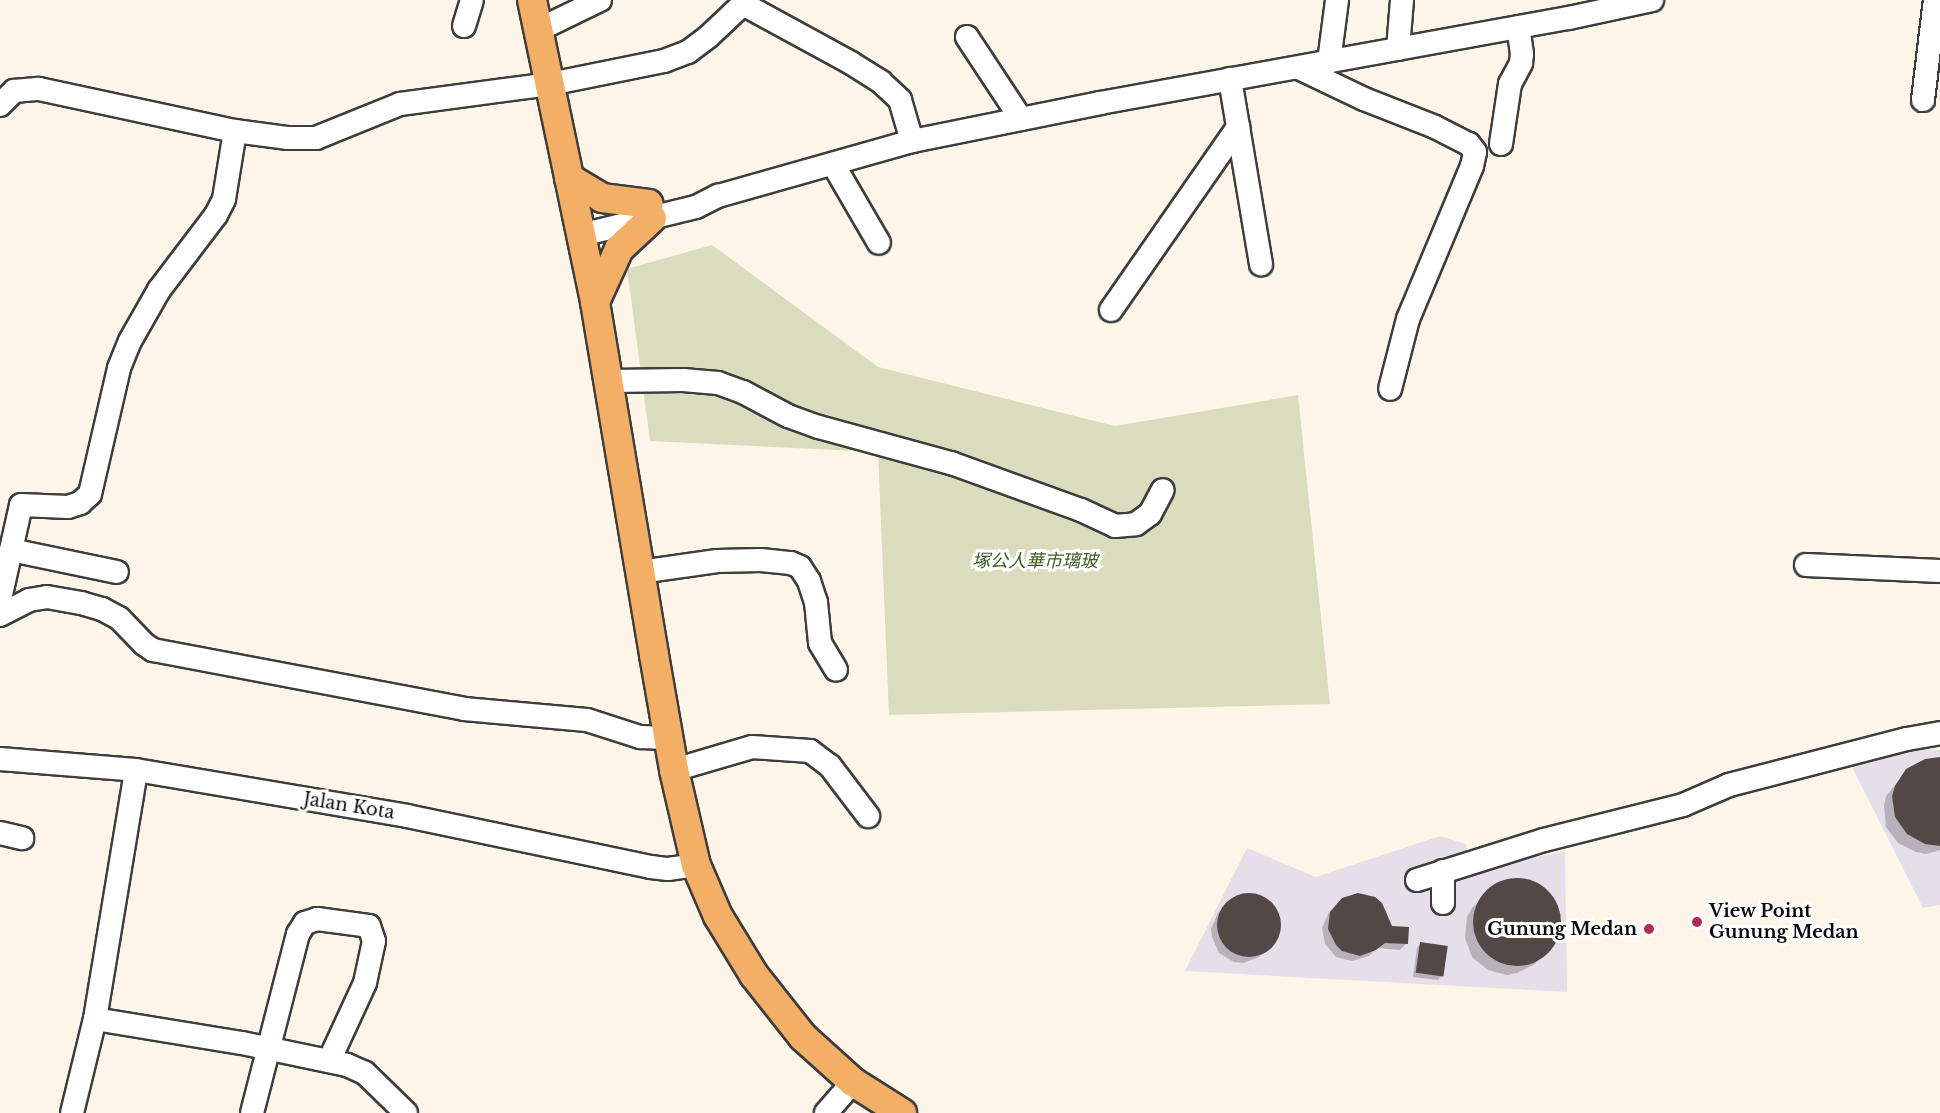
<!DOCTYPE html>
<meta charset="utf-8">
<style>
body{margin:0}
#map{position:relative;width:1940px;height:1113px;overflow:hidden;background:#fef5e9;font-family:"Libre Baskerville","Noto Sans SC",serif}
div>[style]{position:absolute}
.industrial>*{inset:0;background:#e6dee9}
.cemetery>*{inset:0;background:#daddbd}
.shadow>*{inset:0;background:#0003}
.building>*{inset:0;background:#524947;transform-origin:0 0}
.round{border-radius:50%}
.roads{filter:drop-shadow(2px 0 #3d3d3d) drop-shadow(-2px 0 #3d3d3d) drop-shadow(0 2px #3d3d3d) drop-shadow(0 -2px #3d3d3d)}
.minor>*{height:22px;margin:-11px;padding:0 11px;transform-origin:11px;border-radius:11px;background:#fff}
.major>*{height:28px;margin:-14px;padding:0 14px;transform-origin:14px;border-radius:14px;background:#f2af65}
.dots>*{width:16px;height:16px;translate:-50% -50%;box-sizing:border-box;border:3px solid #fff;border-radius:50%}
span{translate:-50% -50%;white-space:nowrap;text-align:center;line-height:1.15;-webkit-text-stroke:6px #fff;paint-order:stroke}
.park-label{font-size:18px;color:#3b5e1f;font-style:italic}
.street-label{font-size:18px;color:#0a0a0a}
.poi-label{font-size:18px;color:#0a0a0a;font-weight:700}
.left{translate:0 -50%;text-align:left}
.right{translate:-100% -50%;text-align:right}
</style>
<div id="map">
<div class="industrial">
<div style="clip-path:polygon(1907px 749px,1940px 750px,1940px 905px,1923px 908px,1851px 765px)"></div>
<div style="clip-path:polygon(1440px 836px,1466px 844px,1472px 871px,1565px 851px,1567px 992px,1185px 971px,1247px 848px,1316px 877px)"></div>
</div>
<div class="cemetery">
<div style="clip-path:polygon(712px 245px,878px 367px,1115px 426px,1298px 395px,1330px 704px,889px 715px,878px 452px,650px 441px,627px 269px)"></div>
</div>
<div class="shadow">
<div style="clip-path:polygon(1940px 760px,1940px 850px,1926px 854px,1916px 852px,1898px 843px,1886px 827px,1884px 806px,1886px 796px,1907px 770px)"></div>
<div style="clip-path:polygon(1516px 880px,1536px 885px,1544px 890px,1556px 907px,1559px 927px,1556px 937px,1535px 964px,1517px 973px,1507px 975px,1488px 970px,1472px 957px,1465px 938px,1467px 917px,1472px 908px,1497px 885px)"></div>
<div style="clip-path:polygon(1248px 894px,1265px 898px,1271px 903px,1279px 919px,1277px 936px,1259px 957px,1243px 963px,1234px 962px,1219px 953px,1212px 937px,1211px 929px,1218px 913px,1232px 899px)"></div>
<div style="clip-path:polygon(1375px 898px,1386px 911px,1391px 928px,1406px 944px,1400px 950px,1377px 948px,1369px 956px,1352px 961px,1336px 957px,1325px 944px,1322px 928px,1329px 912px,1342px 899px)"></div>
<div style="clip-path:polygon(1421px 943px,1442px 976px,1438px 980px,1413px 977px,1417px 948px)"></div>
</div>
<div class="building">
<div style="clip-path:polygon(1940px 757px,1940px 846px,1925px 844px,1907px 834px,1895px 817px,1892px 796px,1895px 786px,1906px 769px,1925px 759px)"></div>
<div class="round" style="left:1473px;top:878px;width:88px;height:88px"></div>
<div style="clip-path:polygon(1358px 893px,1375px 897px,1382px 903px,1392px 926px,1409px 927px,1408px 944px,1385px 943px,1376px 950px,1360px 956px,1342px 951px,1336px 945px,1328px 929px,1330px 912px,1342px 898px)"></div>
<div class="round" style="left:1217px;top:893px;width:64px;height:64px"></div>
<div style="left:1420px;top:942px;width:28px;height:31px;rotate:8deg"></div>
</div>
<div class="roads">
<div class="minor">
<div style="left:743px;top:4px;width:123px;rotate:28.6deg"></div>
<div style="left:851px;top:63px;width:36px;rotate:32deg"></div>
<div style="left:881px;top:82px;width:26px;rotate:43deg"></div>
<div style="left:900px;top:100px;width:43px;rotate:73.7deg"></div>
<div style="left:464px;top:26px;width:27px;rotate:-73deg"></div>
<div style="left:538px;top:30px;width:69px;rotate:-25.8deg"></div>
<div style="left:967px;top:37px;width:98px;rotate:56.6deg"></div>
<div style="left:1398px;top:49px;width:49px;rotate:-85.3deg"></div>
<div style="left:1329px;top:62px;width:63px;rotate:-82.6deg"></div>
<div style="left:1299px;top:68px;width:72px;rotate:25.5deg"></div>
<div style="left:1364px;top:99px;width:76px;rotate:21.5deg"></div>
<div style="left:1435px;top:127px;width:38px;rotate:27deg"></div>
<div style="left:1469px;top:144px;width:10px;rotate:53deg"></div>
<div style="left:1475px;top:152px;width:14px;rotate:102deg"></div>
<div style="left:1472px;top:166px;width:166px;rotate:112.7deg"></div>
<div style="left:1408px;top:319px;width:72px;rotate:104.4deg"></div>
<div style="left:1230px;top:79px;width:188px;rotate:80.5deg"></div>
<div style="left:1923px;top:100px;width:101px;rotate:-83.2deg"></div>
<div style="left:0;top:105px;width:20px;rotate:-45deg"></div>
<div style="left:14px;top:91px;width:25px;rotate:-5deg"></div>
<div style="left:39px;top:89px;width:200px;rotate:12.1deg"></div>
<div style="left:235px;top:131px;width:52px;rotate:7.7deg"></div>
<div style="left:287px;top:138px;width:29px"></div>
<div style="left:316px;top:138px;width:91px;rotate:-22deg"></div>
<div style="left:400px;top:104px;width:151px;rotate:-7.6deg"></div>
<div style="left:550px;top:84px;width:116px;rotate:-11.4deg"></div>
<div style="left:664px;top:61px;width:26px;rotate:-21deg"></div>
<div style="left:688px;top:52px;width:25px;rotate:-37deg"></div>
<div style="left:708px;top:37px;width:48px;rotate:-43.3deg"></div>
<div style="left:743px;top:4px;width:4px;rotate:-90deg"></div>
<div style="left:1501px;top:144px;width:61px;rotate:-81.5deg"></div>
<div style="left:1510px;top:84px;width:24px;rotate:-62deg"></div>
<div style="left:1521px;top:63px;width:9px;rotate:-84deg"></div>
<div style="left:1522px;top:54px;width:27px;rotate:-98deg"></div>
<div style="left:833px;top:164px;width:91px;rotate:59.8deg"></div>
<div style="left:581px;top:235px;width:118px;rotate:-13.7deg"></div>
<div style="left:696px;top:207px;width:25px;rotate:-27deg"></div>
<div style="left:718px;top:196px;width:202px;rotate:-15.8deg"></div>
<div style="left:912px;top:141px;width:192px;rotate:-11.4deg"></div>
<div style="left:1100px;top:103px;width:477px;rotate:-10.3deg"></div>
<div style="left:1569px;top:18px;width:85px;rotate:-12.2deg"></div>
<div style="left:1111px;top:310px;width:223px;rotate:-55.2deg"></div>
<div style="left:610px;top:381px;width:73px;rotate:-0.8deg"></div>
<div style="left:683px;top:380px;width:35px;rotate:5deg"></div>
<div style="left:718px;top:383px;width:27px;rotate:20deg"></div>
<div style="left:743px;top:392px;width:51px;rotate:28.1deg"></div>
<div style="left:788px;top:416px;width:33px;rotate:20deg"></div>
<div style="left:819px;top:427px;width:137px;rotate:15.3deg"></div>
<div style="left:951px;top:463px;width:138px;rotate:19.9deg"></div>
<div style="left:1081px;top:510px;width:38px;rotate:25deg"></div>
<div style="left:1115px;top:526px;width:21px;rotate:-5deg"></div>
<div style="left:1136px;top:524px;width:17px;rotate:-36deg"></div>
<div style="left:1150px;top:514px;width:27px;rotate:-62deg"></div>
<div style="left:11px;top:550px;width:108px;rotate:11.7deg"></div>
<div style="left:1806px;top:565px;width:134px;rotate:2.6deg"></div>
<div style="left:640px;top:572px;width:78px;rotate:-8.1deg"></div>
<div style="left:717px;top:561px;width:44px;rotate:-1.3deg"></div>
<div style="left:761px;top:560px;width:30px;rotate:6deg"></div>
<div style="left:791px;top:563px;width:10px;rotate:24deg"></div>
<div style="left:800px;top:567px;width:17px;rotate:57deg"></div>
<div style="left:809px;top:581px;width:22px;rotate:72deg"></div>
<div style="left:816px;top:602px;width:41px;rotate:84.4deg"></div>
<div style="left:820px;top:643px;width:31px;rotate:59deg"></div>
<div style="left:0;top:599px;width:96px;rotate:-77.4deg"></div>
<div style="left:21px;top:505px;width:47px;rotate:2.4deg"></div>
<div style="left:68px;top:507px;width:13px;rotate:-18deg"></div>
<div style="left:80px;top:503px;width:13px;rotate:-42deg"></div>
<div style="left:90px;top:494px;width:129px;rotate:-77deg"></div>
<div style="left:119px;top:368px;width:29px;rotate:-68deg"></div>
<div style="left:130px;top:341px;width:59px;rotate:-60.4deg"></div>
<div style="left:159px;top:290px;width:94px;rotate:-52.8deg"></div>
<div style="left:216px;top:215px;width:18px;rotate:-63deg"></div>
<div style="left:224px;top:199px;width:69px;rotate:-80.8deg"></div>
<div style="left:0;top:615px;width:33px;rotate:-27deg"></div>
<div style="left:29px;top:600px;width:18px;rotate:-9deg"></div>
<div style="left:47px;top:597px;width:35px;rotate:10deg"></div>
<div style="left:81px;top:603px;width:22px;rotate:16deg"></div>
<div style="left:102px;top:609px;width:19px;rotate:28deg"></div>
<div style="left:119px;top:618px;width:36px;rotate:46deg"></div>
<div style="left:144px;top:644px;width:11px;rotate:34deg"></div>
<div style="left:153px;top:650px;width:317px;rotate:10.7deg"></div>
<div style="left:464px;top:709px;width:123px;rotate:5.1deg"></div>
<div style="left:587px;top:720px;width:56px;rotate:17.8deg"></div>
<div style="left:640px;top:737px;width:29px;rotate:2deg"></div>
<div style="left:0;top:759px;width:136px;rotate:4.6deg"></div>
<div style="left:136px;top:770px;width:275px;rotate:9.6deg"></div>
<div style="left:407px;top:816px;width:249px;rotate:11.8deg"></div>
<div style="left:651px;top:867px;width:17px;rotate:7deg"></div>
<div style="left:668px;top:869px;width:28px;rotate:-8deg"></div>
<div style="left:674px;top:770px;width:81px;rotate:-16.4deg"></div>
<div style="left:752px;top:747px;width:58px;rotate:3.9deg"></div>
<div style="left:810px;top:751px;width:25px;rotate:37deg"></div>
<div style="left:830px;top:766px;width:63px;rotate:52.8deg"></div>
<div style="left:0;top:833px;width:23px;rotate:13deg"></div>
<div style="left:1443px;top:871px;width:32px;rotate:90deg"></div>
<div style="left:1417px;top:880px;width:133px;rotate:-17.5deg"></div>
<div style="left:1544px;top:840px;width:143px;rotate:-14.1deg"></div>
<div style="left:1683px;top:805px;width:50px;rotate:-23.5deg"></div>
<div style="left:1729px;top:785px;width:184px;rotate:-14.5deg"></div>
<div style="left:1907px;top:739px;width:34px;rotate:-10deg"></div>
<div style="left:95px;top:1019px;width:149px;rotate:9.3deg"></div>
<div style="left:242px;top:1043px;width:107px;rotate:11.8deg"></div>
<div style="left:347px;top:1065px;width:20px;rotate:24deg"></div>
<div style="left:365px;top:1073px;width:57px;rotate:44.3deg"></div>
<div style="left:72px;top:1113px;width:97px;rotate:-76.3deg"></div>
<div style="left:95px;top:1019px;width:252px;rotate:-80.6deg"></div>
<div style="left:252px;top:1113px;width:185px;rotate:-75.6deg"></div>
<div style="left:298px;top:934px;width:13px;rotate:-58deg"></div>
<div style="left:305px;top:923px;width:13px;rotate:-18deg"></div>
<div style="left:317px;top:919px;width:52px;rotate:7.7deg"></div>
<div style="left:369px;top:926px;width:16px;rotate:72deg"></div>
<div style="left:374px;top:941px;width:43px;rotate:102.1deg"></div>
<div style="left:365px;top:983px;width:86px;rotate:114.8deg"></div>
<div style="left:826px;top:1113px;width:41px;rotate:-48.9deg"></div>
</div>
<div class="major">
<div style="left:532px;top:0;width:309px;rotate:78.2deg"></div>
<div style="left:595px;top:302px;width:358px;rotate:80.5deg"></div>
<div style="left:654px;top:655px;width:117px;rotate:80.1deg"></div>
<div style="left:674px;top:770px;width:98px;rotate:77deg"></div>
<div style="left:696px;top:865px;width:56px;rotate:66.7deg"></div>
<div style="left:718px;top:916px;width:69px;rotate:58.6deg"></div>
<div style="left:754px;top:975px;width:79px;rotate:51.7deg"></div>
<div style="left:803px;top:1037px;width:67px;rotate:42deg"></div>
<div style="left:853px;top:1082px;width:58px;rotate:32.3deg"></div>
<div style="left:569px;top:178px;width:39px;rotate:31deg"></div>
<div style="left:602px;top:198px;width:47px;rotate:7.3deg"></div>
<div style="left:595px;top:302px;width:58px;rotate:-65.6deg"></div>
<div style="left:619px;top:249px;width:45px;rotate:-43.2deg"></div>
</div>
</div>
<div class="dots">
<div style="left:1697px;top:922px;background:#b22b50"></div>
<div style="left:1649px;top:929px;background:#b22b50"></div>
</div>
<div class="park-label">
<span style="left:1035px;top:561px">塚公人華市璃玻</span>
</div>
<div class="street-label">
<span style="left:349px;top:806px;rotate:9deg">Jalan Kota</span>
</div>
<div class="poi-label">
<span class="left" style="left:1709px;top:922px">View Point<br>Gunung Medan</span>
<span class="right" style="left:1637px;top:929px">Gunung Medan</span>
</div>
</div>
